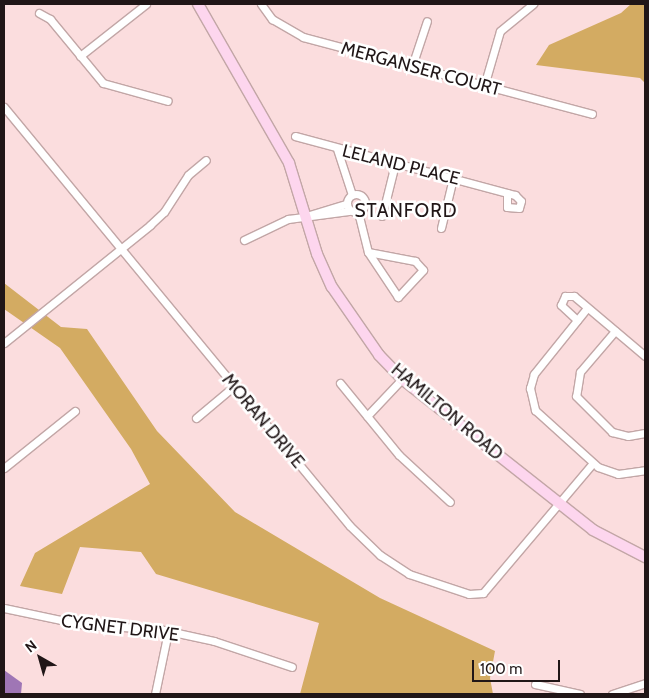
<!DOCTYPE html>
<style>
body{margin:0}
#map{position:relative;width:649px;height:698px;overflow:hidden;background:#fbddde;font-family:Cabin,sans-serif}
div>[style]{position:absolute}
.forest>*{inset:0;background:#d3ab62}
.water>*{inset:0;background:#9f76b5}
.roads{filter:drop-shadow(1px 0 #c2a6a6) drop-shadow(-1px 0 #c2a6a6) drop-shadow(0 1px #c2a6a6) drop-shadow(0 -1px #c2a6a6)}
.street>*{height:7px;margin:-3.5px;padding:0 3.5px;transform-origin:3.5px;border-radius:3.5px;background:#fff}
.street>.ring{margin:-3.5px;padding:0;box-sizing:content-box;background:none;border:7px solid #fff;border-radius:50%}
.secondary>*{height:10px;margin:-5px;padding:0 5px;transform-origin:5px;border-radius:5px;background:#fdd6ee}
span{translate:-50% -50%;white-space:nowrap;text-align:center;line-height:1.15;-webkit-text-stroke:5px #fff;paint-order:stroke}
.street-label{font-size:18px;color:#201617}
.neighbourhood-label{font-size:19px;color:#201617;letter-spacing:1px}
.frame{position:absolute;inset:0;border:5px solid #201617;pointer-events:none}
.north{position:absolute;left:15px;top:633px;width:50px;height:50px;-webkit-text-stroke:4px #fff;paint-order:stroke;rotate:322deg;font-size:14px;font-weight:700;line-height:20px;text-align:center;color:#201617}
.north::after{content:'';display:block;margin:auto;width:18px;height:22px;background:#201617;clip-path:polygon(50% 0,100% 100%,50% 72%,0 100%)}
.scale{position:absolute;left:472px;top:660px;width:88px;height:22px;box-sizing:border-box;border:2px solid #201617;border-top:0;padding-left:6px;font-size:15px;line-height:18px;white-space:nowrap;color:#201617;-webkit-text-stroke:4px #fff;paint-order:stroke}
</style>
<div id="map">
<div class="forest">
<div style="clip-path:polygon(631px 4px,645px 4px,645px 83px,640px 78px,536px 65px,549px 45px,621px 13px)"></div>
<div style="clip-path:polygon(4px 283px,61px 327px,87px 329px,157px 431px,235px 512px,380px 598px,495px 651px,490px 678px,493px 694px,300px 694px,319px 623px,156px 574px,141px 552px,80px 547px,62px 594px,20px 586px,35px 553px,150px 484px,131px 449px,60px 348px,4px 309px)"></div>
</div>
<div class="water">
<div style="clip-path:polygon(4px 670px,22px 683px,21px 694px,4px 694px)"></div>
</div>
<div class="roads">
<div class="street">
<div style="left:261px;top:4px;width:19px;rotate:54deg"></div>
<div style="left:272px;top:19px;width:36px;rotate:30deg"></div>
<div style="left:303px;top:37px;width:299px;rotate:14.9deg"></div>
<div style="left:39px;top:13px;width:13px;rotate:29deg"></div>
<div style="left:50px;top:19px;width:83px;rotate:50.4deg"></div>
<div style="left:103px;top:83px;width:67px;rotate:15.5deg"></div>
<div style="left:80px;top:56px;width:84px;rotate:-38.2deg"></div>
<div style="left:412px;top:66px;width:47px;rotate:-71.6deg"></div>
<div style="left:484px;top:86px;width:57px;rotate:-73.8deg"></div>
<div style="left:500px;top:31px;width:43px;rotate:-39.3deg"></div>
<div style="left:4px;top:107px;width:543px;rotate:50.45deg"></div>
<div style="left:350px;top:526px;width:42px;rotate:44deg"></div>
<div style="left:380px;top:555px;width:35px;rotate:33deg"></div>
<div style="left:409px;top:574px;width:63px;rotate:18.4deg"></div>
<div style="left:469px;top:594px;width:14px;rotate:-4deg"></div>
<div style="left:483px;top:593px;width:170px;rotate:-49.8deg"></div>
<div style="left:295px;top:136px;width:228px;rotate:15deg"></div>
<div style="left:515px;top:195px;width:8px;rotate:45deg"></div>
<div style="left:521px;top:201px;width:7px;rotate:106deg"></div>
<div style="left:519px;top:208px;width:12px;rotate:-175deg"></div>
<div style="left:507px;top:207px;width:14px;rotate:-90deg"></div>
<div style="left:337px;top:149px;width:48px;rotate:71.9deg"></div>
<div class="ring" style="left:347px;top:194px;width:11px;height:11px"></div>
<div style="left:358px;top:212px;width:41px;rotate:76deg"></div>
<div style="left:306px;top:216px;width:42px;rotate:-16.7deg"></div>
<div style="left:382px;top:216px;width:54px;rotate:-76deg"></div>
<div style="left:441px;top:228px;width:51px;rotate:-76.5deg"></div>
<div style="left:244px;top:240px;width:49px;rotate:-25.5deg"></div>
<div style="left:288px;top:219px;width:63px;rotate:-7.4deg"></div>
<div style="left:368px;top:252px;width:48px;rotate:10.8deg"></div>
<div style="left:415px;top:261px;width:12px;rotate:48deg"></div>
<div style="left:423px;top:270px;width:37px;rotate:133deg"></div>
<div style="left:398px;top:297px;width:54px;rotate:-123.7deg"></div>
<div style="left:587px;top:308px;width:85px;rotate:128.8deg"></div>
<div style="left:534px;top:374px;width:15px;rotate:106deg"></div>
<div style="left:530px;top:388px;width:23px;rotate:77deg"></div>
<div style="left:535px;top:410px;width:85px;rotate:42.1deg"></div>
<div style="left:598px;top:467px;width:21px;rotate:19deg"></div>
<div style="left:618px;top:474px;width:27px;rotate:-8deg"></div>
<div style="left:577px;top:320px;width:22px;rotate:-137deg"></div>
<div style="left:561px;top:305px;width:10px;rotate:-66deg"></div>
<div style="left:565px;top:296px;width:9px"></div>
<div style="left:574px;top:296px;width:93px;rotate:40.2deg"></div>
<div style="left:615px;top:331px;width:54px;rotate:130.5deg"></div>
<div style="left:580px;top:372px;width:24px;rotate:99deg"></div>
<div style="left:576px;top:396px;width:51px;rotate:45deg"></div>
<div style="left:612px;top:432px;width:16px;rotate:14deg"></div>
<div style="left:628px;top:436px;width:17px;rotate:-10deg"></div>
<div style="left:4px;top:343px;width:188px;rotate:-38.9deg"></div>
<div style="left:150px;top:225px;width:19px;rotate:-43deg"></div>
<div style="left:164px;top:212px;width:44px;rotate:-57deg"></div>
<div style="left:188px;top:175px;width:23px;rotate:-40deg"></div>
<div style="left:340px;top:383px;width:93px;rotate:50.7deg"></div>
<div style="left:399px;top:455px;width:69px;rotate:42.7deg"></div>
<div style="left:367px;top:416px;width:51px;rotate:-46.6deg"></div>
<div style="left:196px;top:418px;width:48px;rotate:-40deg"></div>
<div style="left:4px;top:468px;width:91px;rotate:-38.8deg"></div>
<div style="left:4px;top:608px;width:83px;rotate:11.9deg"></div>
<div style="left:85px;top:625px;width:74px;rotate:3.1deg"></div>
<div style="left:159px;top:629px;width:56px;rotate:12.3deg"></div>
<div style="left:214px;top:641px;width:82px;rotate:18.4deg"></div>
<div style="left:535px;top:684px;width:46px;rotate:12.5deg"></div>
<div style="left:155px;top:694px;width:63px;rotate:-78.2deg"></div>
<div style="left:612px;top:694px;width:35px;rotate:-18deg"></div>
</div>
<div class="secondary">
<div style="left:198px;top:4px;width:183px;rotate:60.2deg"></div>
<div style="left:289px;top:163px;width:95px;rotate:72.9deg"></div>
<div style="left:317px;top:254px;width:36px;rotate:66deg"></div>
<div style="left:332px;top:287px;width:83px;rotate:55.3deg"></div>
<div style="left:379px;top:355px;width:33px;rotate:46deg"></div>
<div style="left:402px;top:379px;width:243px;rotate:38.3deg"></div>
<div style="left:593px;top:530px;width:59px;rotate:27.4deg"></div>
</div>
</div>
<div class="street-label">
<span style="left:421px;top:69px;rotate:15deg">MERGANSER COURT</span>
<span style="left:401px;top:165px;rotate:14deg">LELAND PLACE</span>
<span style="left:447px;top:412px;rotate:40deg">HAMILTON ROAD</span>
<span style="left:263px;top:421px;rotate:50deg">MORAN DRIVE</span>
<span style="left:120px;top:628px;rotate:7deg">CYGNET DRIVE</span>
</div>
<div class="neighbourhood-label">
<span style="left:406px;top:211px">STANFORD</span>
</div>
<div class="frame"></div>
<div class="north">N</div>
<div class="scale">100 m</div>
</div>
